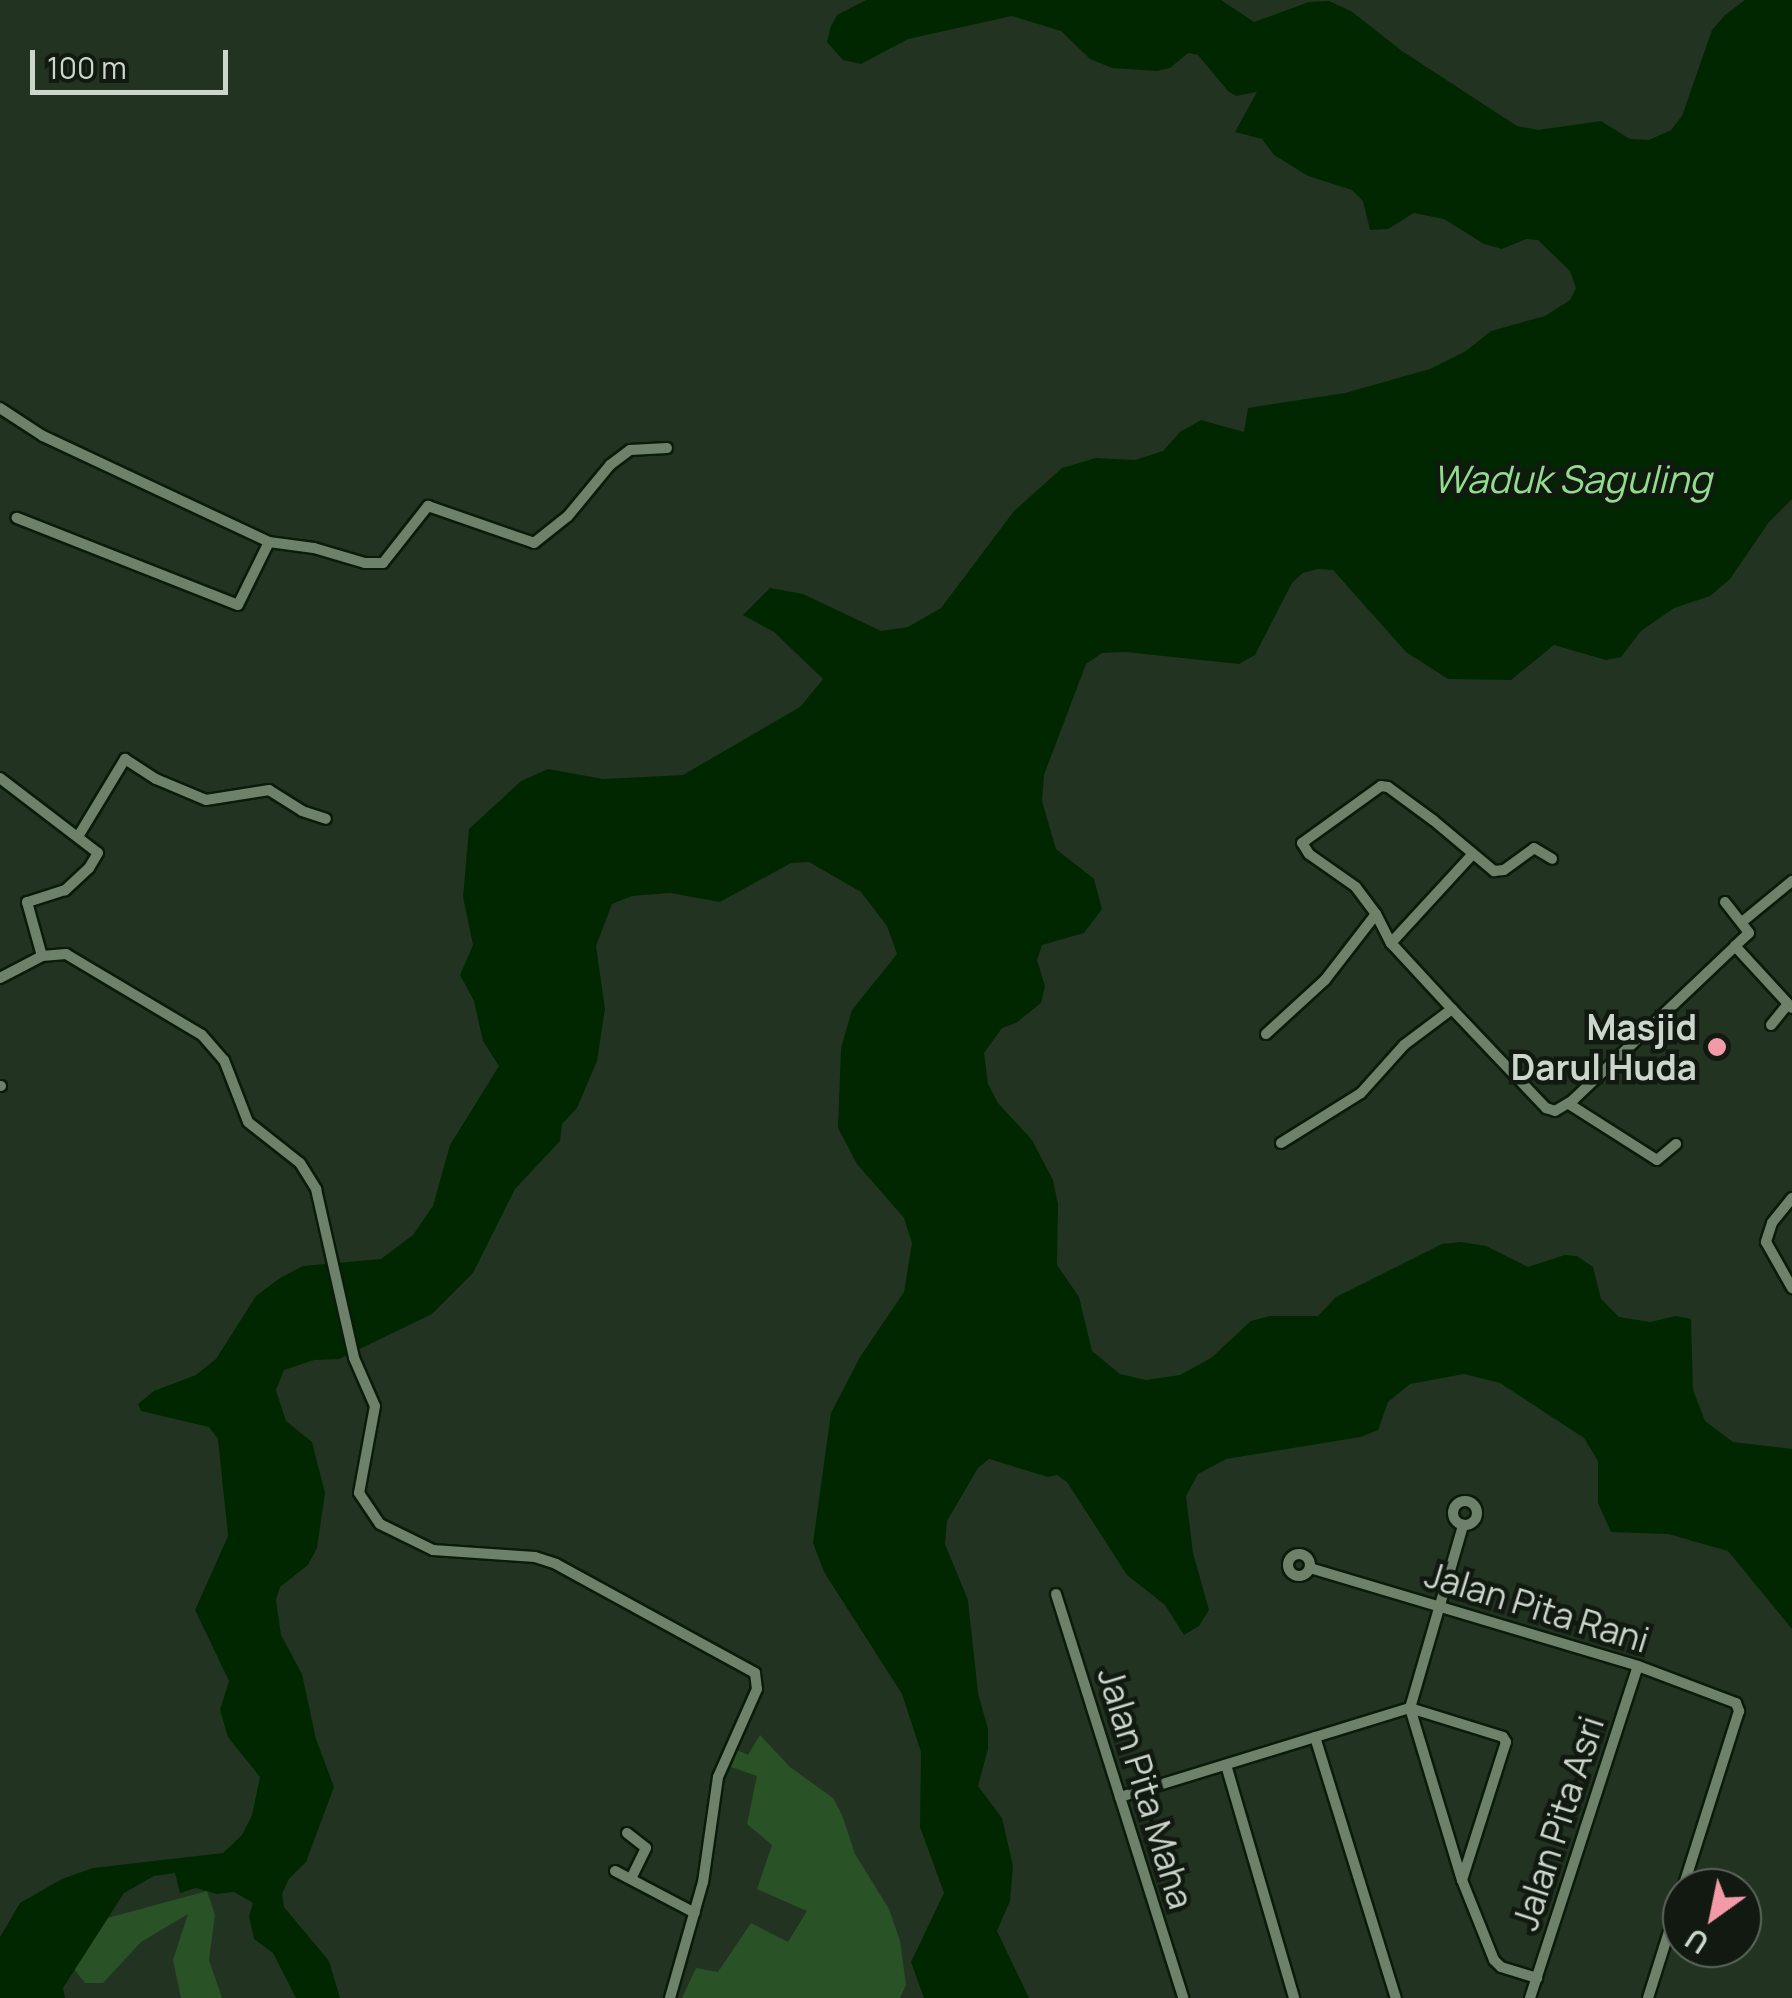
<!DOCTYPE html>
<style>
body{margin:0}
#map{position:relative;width:1792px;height:1998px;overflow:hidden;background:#223421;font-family:Manrope,sans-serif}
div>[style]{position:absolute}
.green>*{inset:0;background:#295227}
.water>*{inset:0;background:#002700}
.roads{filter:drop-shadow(2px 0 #0a1b0a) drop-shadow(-2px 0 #0a1b0a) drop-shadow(0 2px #0a1b0a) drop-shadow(0 -2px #0a1b0a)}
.minor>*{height:10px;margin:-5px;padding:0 5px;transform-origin:5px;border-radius:5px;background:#6d816b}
.minor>.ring{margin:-5px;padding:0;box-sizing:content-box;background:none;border:10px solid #6d816b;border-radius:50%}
.dots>*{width:28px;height:28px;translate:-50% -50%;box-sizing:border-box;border:5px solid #111911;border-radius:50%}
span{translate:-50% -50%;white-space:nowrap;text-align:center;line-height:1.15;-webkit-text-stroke:9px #111911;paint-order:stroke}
.poi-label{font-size:35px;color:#ccd7cb;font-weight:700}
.right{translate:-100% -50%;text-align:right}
.street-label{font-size:35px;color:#ccd7cb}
.water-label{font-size:38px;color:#91dd8c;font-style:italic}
.north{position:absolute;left:1662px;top:1868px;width:100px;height:100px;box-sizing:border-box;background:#111911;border:2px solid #5c655b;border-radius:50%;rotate:213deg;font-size:28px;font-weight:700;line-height:40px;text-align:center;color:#ccd7cb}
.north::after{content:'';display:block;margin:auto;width:35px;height:45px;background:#f39aa8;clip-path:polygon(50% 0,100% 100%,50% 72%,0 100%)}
.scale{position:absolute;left:30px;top:50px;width:198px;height:45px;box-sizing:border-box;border:5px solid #ccd7cb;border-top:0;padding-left:12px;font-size:30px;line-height:35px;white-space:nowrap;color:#ccd7cb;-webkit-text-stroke:8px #111911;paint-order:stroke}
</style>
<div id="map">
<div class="green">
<div style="clip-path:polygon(760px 1735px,790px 1767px,833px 1798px,842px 1815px,855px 1854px,889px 1909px,900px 1941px,906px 1985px,900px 1998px,682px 1998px,696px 1968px,718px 1972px,751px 1923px,788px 1942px,807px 1911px,757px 1889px,772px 1845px,747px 1824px,757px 1776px,731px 1767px,737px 1750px,748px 1755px)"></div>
<div style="clip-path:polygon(207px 1891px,215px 1915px,209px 1960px,222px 1998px,181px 1998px,173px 1960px,188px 1914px,141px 1942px,103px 1983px,85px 1983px,71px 1965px,89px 1923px)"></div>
</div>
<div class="water">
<div style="clip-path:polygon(866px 0,1221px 0,1254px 22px,1309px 2px,1329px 1px,1351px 11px,1402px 51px,1517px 126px,1538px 130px,1601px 121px,1630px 139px,1649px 140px,1671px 130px,1682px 116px,1712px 30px,1725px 15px,1745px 0,1792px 0,1792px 499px,1769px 522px,1730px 579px,1710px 596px,1674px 608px,1641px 631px,1621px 657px,1606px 660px,1554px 645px,1511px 680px,1448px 679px,1406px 652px,1333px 570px,1318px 569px,1303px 573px,1292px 583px,1255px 655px,1239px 664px,1126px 652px,1102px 653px,1086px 664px,1044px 775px,1042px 801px,1056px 849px,1094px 879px,1102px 909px,1084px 933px,1042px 945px,1037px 960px,1045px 986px,1041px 1003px,1016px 1023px,1002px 1028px,984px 1053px,988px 1084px,998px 1103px,1032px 1140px,1053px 1180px,1058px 1204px,1057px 1265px,1079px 1297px,1092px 1351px,1120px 1374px,1146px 1380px,1180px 1375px,1211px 1358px,1251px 1321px,1270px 1316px,1318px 1316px,1336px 1297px,1442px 1244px,1461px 1242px,1486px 1246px,1528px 1267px,1565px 1255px,1577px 1256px,1593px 1267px,1601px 1299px,1619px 1317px,1650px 1322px,1676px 1316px,1691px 1319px,1693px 1390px,1705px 1421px,1733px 1442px,1792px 1449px,1792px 1629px,1728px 1551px,1668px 1534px,1611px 1532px,1598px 1503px,1598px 1461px,1584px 1438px,1500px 1383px,1464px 1374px,1410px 1384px,1388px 1402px,1378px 1430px,1361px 1437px,1226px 1459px,1198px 1474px,1186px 1496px,1193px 1553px,1209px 1610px,1199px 1626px,1184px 1635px,1165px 1605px,1127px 1575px,1067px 1482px,1057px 1475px,1048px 1477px,989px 1459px,978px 1468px,947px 1521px,945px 1544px,968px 1600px,978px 1693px,988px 1729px,988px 1749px,978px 1786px,1002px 1818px,1013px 1866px,1010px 1901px,997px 1931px,1029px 1998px,924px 1998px,911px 1962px,944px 1893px,920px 1827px,921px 1752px,902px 1694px,824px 1572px,813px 1543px,831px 1413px,860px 1357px,904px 1292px,912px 1243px,904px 1218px,857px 1164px,838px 1128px,841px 1048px,852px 1010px,897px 954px,887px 926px,861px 892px,809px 862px,791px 863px,720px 902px,670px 893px,632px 896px,612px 904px,596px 946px,605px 1009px,597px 1061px,577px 1108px,562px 1124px,560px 1141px,515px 1189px,473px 1273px,432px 1314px,339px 1359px,314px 1360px,284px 1370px,276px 1390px,286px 1421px,312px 1442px,325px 1493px,317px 1548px,308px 1565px,280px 1587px,276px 1600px,281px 1635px,302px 1674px,316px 1739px,334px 1787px,306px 1862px,289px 1879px,282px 1894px,284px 1907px,329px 1961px,340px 1998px,296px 1998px,273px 1953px,254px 1939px,249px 1916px,253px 1903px,234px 1892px,217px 1894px,196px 1888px,180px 1893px,175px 1873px,154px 1876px,124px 1893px,63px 1988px,65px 1998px,0 1998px,0 1937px,20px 1903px,62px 1879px,93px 1868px,223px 1853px,242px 1835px,252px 1815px,260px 1777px,228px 1737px,220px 1710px,229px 1681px,195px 1610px,228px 1536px,218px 1439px,209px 1427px,141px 1411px,138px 1404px,154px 1391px,196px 1375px,216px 1359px,256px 1296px,280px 1278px,303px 1266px,381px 1259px,413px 1235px,433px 1206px,450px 1145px,499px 1066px,483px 1041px,474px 1001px,460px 975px,473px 945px,463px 897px,469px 829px,521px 781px,548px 769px,603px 779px,683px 775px,800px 707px,823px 679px,774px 632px,743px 615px,770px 588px,803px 594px,881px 631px,908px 627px,941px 608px,1014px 511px,1062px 468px,1096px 458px,1135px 460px,1163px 451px,1180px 432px,1201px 420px,1244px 432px,1248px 408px,1345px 393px,1430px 369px,1466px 351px,1491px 331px,1545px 316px,1570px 300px,1576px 288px,1570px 271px,1538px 240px,1526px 239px,1502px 249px,1484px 244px,1444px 219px,1414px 213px,1388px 229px,1370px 230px,1363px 201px,1352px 190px,1308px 176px,1274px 155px,1262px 139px,1235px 132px,1257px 92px,1236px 96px,1228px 91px,1198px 55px,1188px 53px,1170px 68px,1157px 71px,1112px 68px,1090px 59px,1061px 31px,1012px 16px,908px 39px,861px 64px,843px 60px,827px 42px,831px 26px,837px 15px)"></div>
</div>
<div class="roads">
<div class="minor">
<div style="left:0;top:408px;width:51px;rotate:33.1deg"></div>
<div style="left:43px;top:436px;width:250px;rotate:25.1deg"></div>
<div style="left:269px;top:542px;width:70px;rotate:116.2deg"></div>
<div style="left:238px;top:605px;width:238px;rotate:-158.5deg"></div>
<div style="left:269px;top:542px;width:45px;rotate:7.6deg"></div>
<div style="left:314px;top:548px;width:53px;rotate:16.4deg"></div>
<div style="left:365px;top:563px;width:18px"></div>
<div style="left:383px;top:563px;width:73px;rotate:-51.7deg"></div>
<div style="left:428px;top:506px;width:112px;rotate:19.2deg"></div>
<div style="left:534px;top:543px;width:43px;rotate:-38.5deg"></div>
<div style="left:568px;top:516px;width:66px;rotate:-50.5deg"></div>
<div style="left:610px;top:465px;width:25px;rotate:-37deg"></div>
<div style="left:630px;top:450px;width:37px;rotate:-3deg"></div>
<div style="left:0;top:778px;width:123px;rotate:37.4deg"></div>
<div style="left:98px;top:853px;width:17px;rotate:121deg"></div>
<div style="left:89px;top:868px;width:33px;rotate:137deg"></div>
<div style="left:65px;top:890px;width:40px;rotate:162deg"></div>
<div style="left:27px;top:902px;width:56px;rotate:74.5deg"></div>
<div style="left:79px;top:835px;width:89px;rotate:-58.8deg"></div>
<div style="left:125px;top:759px;width:37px;rotate:33deg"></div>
<div style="left:156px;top:779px;width:54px;rotate:22.8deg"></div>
<div style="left:206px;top:800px;width:64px;rotate:-9deg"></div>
<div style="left:269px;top:790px;width:39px;rotate:32deg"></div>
<div style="left:302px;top:811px;width:25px;rotate:18deg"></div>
<div style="left:1725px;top:902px;width:39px;rotate:52deg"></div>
<div style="left:1749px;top:933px;width:19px;rotate:137deg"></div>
<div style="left:1376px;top:914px;width:34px;rotate:-127deg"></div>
<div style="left:1356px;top:887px;width:57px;rotate:-144.9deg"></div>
<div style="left:1309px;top:854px;width:13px;rotate:-122deg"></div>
<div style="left:1302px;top:843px;width:97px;rotate:-35.8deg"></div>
<div style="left:1381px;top:786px;width:7px;rotate:8deg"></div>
<div style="left:1388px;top:787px;width:56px;rotate:36.3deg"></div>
<div style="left:1433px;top:820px;width:80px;rotate:39.9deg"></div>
<div style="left:1494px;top:871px;width:10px;rotate:-6deg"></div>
<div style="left:1504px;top:870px;width:37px;rotate:-36deg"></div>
<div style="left:1534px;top:848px;width:21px;rotate:31deg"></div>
<div style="left:1742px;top:922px;width:65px;rotate:-39.4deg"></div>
<div style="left:1391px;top:943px;width:120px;rotate:-47.4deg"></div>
<div style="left:0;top:978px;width:47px;rotate:-27.6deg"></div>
<div style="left:42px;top:956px;width:24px;rotate:-5deg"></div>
<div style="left:66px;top:954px;width:158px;rotate:30.8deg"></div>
<div style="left:202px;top:1035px;width:33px;rotate:49deg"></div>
<div style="left:224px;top:1060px;width:66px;rotate:68.8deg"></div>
<div style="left:248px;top:1122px;width:66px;rotate:38.3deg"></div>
<div style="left:300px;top:1163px;width:31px;rotate:58deg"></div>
<div style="left:316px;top:1189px;width:173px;rotate:77.3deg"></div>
<div style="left:354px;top:1358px;width:52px;rotate:66.4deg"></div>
<div style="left:375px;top:1406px;width:88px;rotate:100.4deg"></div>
<div style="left:359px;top:1493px;width:37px;rotate:56deg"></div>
<div style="left:380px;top:1524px;width:59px;rotate:26.1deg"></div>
<div style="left:433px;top:1550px;width:102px;rotate:3.9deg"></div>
<div style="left:535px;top:1557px;width:22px;rotate:18deg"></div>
<div style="left:556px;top:1564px;width:227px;rotate:28.7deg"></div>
<div style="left:755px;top:1673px;width:16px;rotate:83deg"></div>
<div style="left:757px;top:1689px;width:96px;rotate:113.9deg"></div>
<div style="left:718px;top:1777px;width:106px;rotate:98.1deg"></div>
<div style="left:703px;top:1882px;width:121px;rotate:105.9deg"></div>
<div style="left:1771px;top:1025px;width:27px;rotate:-51deg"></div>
<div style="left:1266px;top:1034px;width:80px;rotate:-42.5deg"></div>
<div style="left:1325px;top:980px;width:83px;rotate:-52.3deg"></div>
<div style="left:1376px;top:914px;width:33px;rotate:63deg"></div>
<div style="left:1391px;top:943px;width:90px;rotate:47.3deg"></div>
<div style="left:0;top:1086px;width:1px"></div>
<div style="left:1569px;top:1104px;width:104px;rotate:32.5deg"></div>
<div style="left:1657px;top:1160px;width:25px;rotate:-40deg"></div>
<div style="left:1281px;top:1143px;width:94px;rotate:-32deg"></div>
<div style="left:1361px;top:1093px;width:64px;rotate:-48.1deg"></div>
<div style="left:1404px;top:1045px;width:60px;rotate:-36.9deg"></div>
<div style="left:1452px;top:1009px;width:137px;rotate:46.5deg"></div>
<div style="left:1546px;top:1108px;width:9px;rotate:18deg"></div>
<div style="left:1555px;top:1111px;width:21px;rotate:-31deg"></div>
<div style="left:1573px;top:1100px;width:224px;rotate:-43.5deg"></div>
<div style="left:1735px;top:946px;width:84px;rotate:47.4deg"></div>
<div style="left:1792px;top:1198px;width:32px;rotate:129deg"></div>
<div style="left:1772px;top:1223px;width:20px;rotate:108deg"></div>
<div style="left:1766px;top:1242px;width:53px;rotate:60.5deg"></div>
<div class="ring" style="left:1453px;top:1501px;width:14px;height:14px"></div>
<div class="ring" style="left:1288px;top:1554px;width:12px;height:12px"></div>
<div style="left:1310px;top:1568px;width:342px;rotate:16.6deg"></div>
<div style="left:1638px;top:1666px;width:105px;rotate:20.7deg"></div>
<div style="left:1736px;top:1703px;width:9px;rotate:69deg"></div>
<div style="left:1739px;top:1711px;width:186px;rotate:107.6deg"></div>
<div style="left:1056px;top:1594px;width:423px;rotate:72.5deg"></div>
<div style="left:1410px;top:1708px;width:180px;rotate:73.2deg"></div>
<div style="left:1462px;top:1880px;width:86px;rotate:68.2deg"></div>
<div style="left:1494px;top:1960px;width:10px;rotate:45deg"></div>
<div style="left:1501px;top:1967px;width:38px;rotate:17deg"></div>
<div style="left:1410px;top:1708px;width:97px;rotate:17.3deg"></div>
<div style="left:1503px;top:1737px;width:6px;rotate:59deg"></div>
<div style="left:1506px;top:1742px;width:145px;rotate:107.7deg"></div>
<div style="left:1410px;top:1708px;width:191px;rotate:-73.8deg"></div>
<div style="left:1315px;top:1737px;width:273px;rotate:72.8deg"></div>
<div style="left:1226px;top:1765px;width:243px;rotate:73.7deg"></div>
<div style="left:1120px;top:1797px;width:303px;rotate:-17.1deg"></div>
<div style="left:627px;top:1833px;width:24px;rotate:38deg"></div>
<div style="left:646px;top:1848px;width:34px;rotate:116deg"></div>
<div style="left:615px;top:1871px;width:90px;rotate:27.7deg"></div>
<div style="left:1530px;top:1998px;width:349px;rotate:-72deg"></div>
<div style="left:1648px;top:1998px;width:113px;rotate:-72.5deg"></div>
</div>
</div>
<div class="dots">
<div style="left:1717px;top:1047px;background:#f39aa8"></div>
</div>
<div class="poi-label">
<span class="right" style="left:1697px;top:1047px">Masjid<br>Darul Huda</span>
</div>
<div class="street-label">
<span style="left:1537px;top:1607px;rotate:17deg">Jalan Pita Rani</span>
<span style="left:1146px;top:1788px;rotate:73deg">Jalan Pita Maha</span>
<span style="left:1558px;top:1823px;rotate:-72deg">Jalan Pita Asri</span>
</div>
<div class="water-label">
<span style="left:1572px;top:479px">Waduk Saguling</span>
</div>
<div class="north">U</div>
<div class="scale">100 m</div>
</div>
